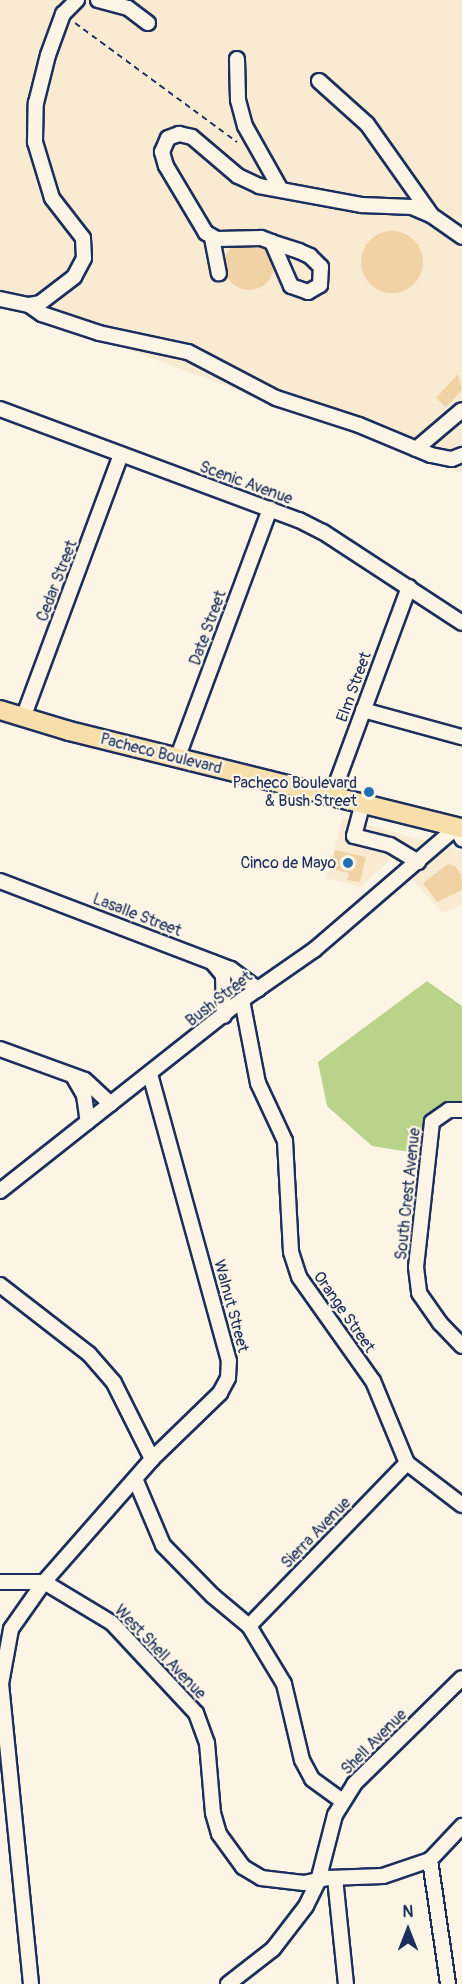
<!DOCTYPE html>
<style>
body{margin:0}
#map{position:relative;width:462px;height:1984px;overflow:hidden;background:#fcf5e5;font-family:Pangolin,sans-serif}
div>[style]{position:absolute}
.built>*{inset:0;background:#f9ead2}
.green>*{inset:0;background:#bad38a}
.building>*{inset:0;background:#f1d2a4}
.round{border-radius:50%}
.path>*{height:2px;margin-top:-1px;transform-origin:0;background:repeating-linear-gradient(90deg,#1b2f5e 0 6px,transparent 0 10.5px)}
.roads{filter:drop-shadow(2px 0 #1b2f5e) drop-shadow(-2px 0 #1b2f5e) drop-shadow(0 2px #1b2f5e) drop-shadow(0 -2px #1b2f5e)}
.minor>*{height:14px;margin:-7px;padding:0 7px;transform-origin:7px;border-radius:7px;background:#fcf5e5}
.major>*{height:18px;margin:-9px;padding:0 9px;transform-origin:9px;border-radius:9px;background:#f8deab}
.dots>*{width:16px;height:16px;translate:-50% -50%;box-sizing:border-box;border:3px solid #fcf5e5;border-radius:50%}
span{translate:-50% -50%;white-space:nowrap;text-align:center;line-height:1.15;-webkit-text-stroke:4.5px #fcf5e5;paint-order:stroke}
.street-label{font-size:16px;color:#1b2f5e}
.poi-label{font-size:16px;color:#1b2f5e}
.right{translate:-100% -50%;text-align:right}
.north{position:absolute;left:378px;top:1900px;width:60px;height:60px;-webkit-text-stroke:4px #fcf5e5;paint-order:stroke;rotate:0deg;font-size:16px;font-weight:700;line-height:24px;text-align:center;color:#1b2f5e}
.north::after{content:'';display:block;margin:auto;width:21px;height:27px;background:#1b2f5e;clip-path:polygon(50% 0,100% 100%,50% 72%,0 100%)}
</style>
<div id="map">
<div class="built">
<div style="clip-path:polygon(0 0,462px 0,462px 473px,0 302px)"></div>
<div style="clip-path:polygon(343px 818px,462px 851px,462px 905px,443px 913px,392px 858px,361px 887px,326px 878px)"></div>
</div>
<div class="green">
<div style="clip-path:polygon(427px 981px,462px 1006px,462px 1110px,432px 1122px,428px 1155px,372px 1146px,327px 1106px,318px 1062px)"></div>
</div>
<div class="building">
<div class="round" style="left:361px;top:231px;width:62px;height:62px"></div>
<div class="round" style="left:224px;top:240px;width:50px;height:50px"></div>
<div style="clip-path:polygon(458px 374px,462px 390px,446px 407px,436px 398px)"></div>
<div style="clip-path:polygon(335px 850px,366px 857px,360px 882px,347px 880px,349px 873px,331px 869px)"></div>
<div style="clip-path:polygon(448px 864px,455px 866px,461px 875px,462px 890px,437px 902px,423px 883px)"></div>
</div>
<div class="path">
<div style="left:75px;top:23px;width:201px;rotate:36.3deg"></div>
</div>
<div class="roads">
<div class="minor">
<div style="left:98px;top:0;width:31px;rotate:15deg"></div>
<div style="left:128px;top:8px;width:25px;rotate:37deg"></div>
<div style="left:237px;top:59px;width:41px;rotate:88.6deg"></div>
<div style="left:238px;top:100px;width:27px;rotate:75deg"></div>
<div style="left:245px;top:126px;width:73px;rotate:60.6deg"></div>
<div style="left:319px;top:81px;width:64px;rotate:41.9deg"></div>
<div style="left:367px;top:124px;width:109px;rotate:54.7deg"></div>
<div style="left:212px;top:238px;width:36px;rotate:79deg"></div>
<div style="left:272px;top:242px;width:48px;rotate:66.6deg"></div>
<div style="left:291px;top:286px;width:18px;rotate:19deg"></div>
<div style="left:308px;top:292px;width:14px;rotate:-30deg"></div>
<div style="left:320px;top:285px;width:18px;rotate:-87deg"></div>
<div style="left:321px;top:267px;width:16px;rotate:-135deg"></div>
<div style="left:310px;top:256px;width:12px;rotate:-156deg"></div>
<div style="left:299px;top:251px;width:28px;rotate:-162deg"></div>
<div style="left:272px;top:242px;width:12px;rotate:-160deg"></div>
<div style="left:261px;top:238px;width:44px;rotate:178.7deg"></div>
<div style="left:217px;top:239px;width:13px;rotate:-151deg"></div>
<div style="left:206px;top:233px;width:78px;rotate:-120.8deg"></div>
<div style="left:166px;top:166px;width:15px;rotate:-106deg"></div>
<div style="left:162px;top:152px;width:15px;rotate:-67deg"></div>
<div style="left:168px;top:138px;width:12px;rotate:-20deg"></div>
<div style="left:179px;top:134px;width:13px;rotate:13deg"></div>
<div style="left:192px;top:137px;width:60px;rotate:40.3deg"></div>
<div style="left:238px;top:176px;width:23px;rotate:25deg"></div>
<div style="left:259px;top:186px;width:105px;rotate:10.5deg"></div>
<div style="left:362px;top:205px;width:50px;rotate:2.3deg"></div>
<div style="left:412px;top:207px;width:21px;rotate:23deg"></div>
<div style="left:431px;top:215px;width:38px;rotate:35deg"></div>
<div style="left:0;top:299px;width:30px;rotate:12deg"></div>
<div style="left:29px;top:305px;width:11px;rotate:-10deg"></div>
<div style="left:40px;top:303px;width:43px;rotate:-37.4deg"></div>
<div style="left:74px;top:277px;width:21px;rotate:-62deg"></div>
<div style="left:84px;top:258px;width:20px;rotate:-93deg"></div>
<div style="left:83px;top:238px;width:51px;rotate:-127.8deg"></div>
<div style="left:52px;top:198px;width:59px;rotate:-106.9deg"></div>
<div style="left:35px;top:142px;width:39px;rotate:-89deg"></div>
<div style="left:36px;top:103px;width:49px;rotate:-76deg"></div>
<div style="left:48px;top:55px;width:44px;rotate:-69.9deg"></div>
<div style="left:63px;top:14px;width:20px;rotate:-45deg"></div>
<div style="left:29px;top:305px;width:16px;rotate:35deg"></div>
<div style="left:42px;top:314px;width:60px;rotate:18.4deg"></div>
<div style="left:99px;top:333px;width:91px;rotate:12.1deg"></div>
<div style="left:188px;top:352px;width:99px;rotate:27.6deg"></div>
<div style="left:276px;top:398px;width:87px;rotate:18deg"></div>
<div style="left:359px;top:425px;width:78px;rotate:22.6deg"></div>
<div style="left:431px;top:455px;width:21px;rotate:11deg"></div>
<div style="left:452px;top:459px;width:11px;rotate:-22deg"></div>
<div style="left:0;top:409px;width:319px;rotate:20.4deg"></div>
<div style="left:299px;top:520px;width:27px;rotate:27deg"></div>
<div style="left:323px;top:532px;width:166px;rotate:33.2deg"></div>
<div style="left:416px;top:449px;width:60px;rotate:-40.3deg"></div>
<div style="left:363px;top:710px;width:103px;rotate:15.3deg"></div>
<div style="left:23px;top:718px;width:281px;rotate:-69.6deg"></div>
<div style="left:177px;top:759px;width:267px;rotate:-69.6deg"></div>
<div style="left:331px;top:798px;width:225px;rotate:-69.7deg"></div>
<div style="left:362px;top:806px;width:31px;rotate:105deg"></div>
<div style="left:354px;top:836px;width:37px;rotate:14deg"></div>
<div style="left:390px;top:845px;width:33px;rotate:31deg"></div>
<div style="left:0;top:881px;width:247px;rotate:20.9deg"></div>
<div style="left:231px;top:969px;width:34px;rotate:37deg"></div>
<div style="left:212px;top:962px;width:17px;rotate:50deg"></div>
<div style="left:223px;top:975px;width:41px;rotate:88.6deg"></div>
<div style="left:242px;top:1000px;width:85px;rotate:79.1deg"></div>
<div style="left:258px;top:1083px;width:64px;rotate:65deg"></div>
<div style="left:285px;top:1141px;width:111px;rotate:86.9deg"></div>
<div style="left:291px;top:1252px;width:26px;rotate:72deg"></div>
<div style="left:299px;top:1277px;width:128px;rotate:54.6deg"></div>
<div style="left:373px;top:1381px;width:89px;rotate:67.5deg"></div>
<div style="left:407px;top:1463px;width:69px;rotate:37.4deg"></div>
<div style="left:0;top:1049px;width:90px;rotate:20deg"></div>
<div style="left:85px;top:1080px;width:35px;rotate:43deg"></div>
<div style="left:73px;top:1076px;width:22px;rotate:60deg"></div>
<div style="left:84px;top:1095px;width:27px;rotate:82deg"></div>
<div style="left:462px;top:1110px;width:13px;rotate:180deg"></div>
<div style="left:449px;top:1110px;width:21px;rotate:145deg"></div>
<div style="left:432px;top:1122px;width:146px;rotate:96.3deg"></div>
<div style="left:416px;top:1267px;width:26px;rotate:83deg"></div>
<div style="left:419px;top:1293px;width:37px;rotate:55deg"></div>
<div style="left:440px;top:1323px;width:32px;rotate:46deg"></div>
<div style="left:0;top:1191px;width:308px;rotate:-38.3deg"></div>
<div style="left:242px;top:1000px;width:88px;rotate:-34.8deg"></div>
<div style="left:314px;top:950px;width:187px;rotate:-40.7deg"></div>
<div style="left:456px;top:828px;width:13px;rotate:61deg"></div>
<div style="left:0;top:1285px;width:113px;rotate:37.8deg"></div>
<div style="left:89px;top:1354px;width:38px;rotate:49deg"></div>
<div style="left:114px;top:1383px;width:85px;rotate:63.4deg"></div>
<div style="left:136px;top:1481px;width:69px;rotate:67.1deg"></div>
<div style="left:163px;top:1545px;width:71px;rotate:45.6deg"></div>
<div style="left:213px;top:1596px;width:47px;rotate:39.8deg"></div>
<div style="left:249px;top:1626px;width:68px;rotate:58.9deg"></div>
<div style="left:284px;top:1684px;width:78px;rotate:76.7deg"></div>
<div style="left:302px;top:1760px;width:21px;rotate:62deg"></div>
<div style="left:312px;top:1779px;width:37px;rotate:36deg"></div>
<div style="left:0;top:1582px;width:44px"></div>
<div style="left:44px;top:1582px;width:164px;rotate:-48.7deg"></div>
<div style="left:152px;top:1459px;width:95px;rotate:-44.1deg"></div>
<div style="left:220px;top:1393px;width:17px;rotate:-62deg"></div>
<div style="left:228px;top:1378px;width:17px;rotate:-87deg"></div>
<div style="left:229px;top:1361px;width:298px;rotate:-105.4deg"></div>
<div style="left:249px;top:1626px;width:227px;rotate:-45.9deg"></div>
<div style="left:430px;top:1860px;width:125px;rotate:81.7deg"></div>
<div style="left:335px;top:1878px;width:107px;rotate:84.1deg"></div>
<div style="left:31px;top:1984px;width:301px;rotate:-95.7deg"></div>
<div style="left:1px;top:1684px;width:56px;rotate:-79.7deg"></div>
<div style="left:11px;top:1629px;width:57px;rotate:-54.9deg"></div>
<div style="left:44px;top:1582px;width:79px;rotate:31.1deg"></div>
<div style="left:112px;top:1623px;width:123px;rotate:47deg"></div>
<div style="left:196px;top:1713px;width:32px;rotate:70deg"></div>
<div style="left:207px;top:1743px;width:70px;rotate:85.1deg"></div>
<div style="left:213px;top:1813px;width:22px;rotate:74deg"></div>
<div style="left:219px;top:1834px;width:41px;rotate:54deg"></div>
<div style="left:243px;top:1867px;width:21px;rotate:31deg"></div>
<div style="left:261px;top:1878px;width:43px;rotate:6.6deg"></div>
<div style="left:304px;top:1883px;width:25px;rotate:-12deg"></div>
<div style="left:328px;top:1878px;width:55px;rotate:-2.1deg"></div>
<div style="left:383px;top:1876px;width:50px;rotate:-18.8deg"></div>
<div style="left:430px;top:1860px;width:47px;rotate:-46.7deg"></div>
<div style="left:228px;top:1984px;width:57px;rotate:-37.9deg"></div>
<div style="left:273px;top:1949px;width:54px;rotate:-52.5deg"></div>
<div style="left:306px;top:1906px;width:28px;rotate:-64deg"></div>
<div style="left:318px;top:1881px;width:68px;rotate:-75.6deg"></div>
<div style="left:335px;top:1815px;width:36px;rotate:-58deg"></div>
<div style="left:354px;top:1784px;width:151px;rotate:-44.5deg"></div>
</div>
<div class="major">
<div style="left:0;top:710px;width:72px;rotate:16.9deg"></div>
<div style="left:69px;top:731px;width:405px;rotate:13.9deg"></div>
</div>
</div>
<div class="dots">
<div style="left:369px;top:792px;background:#1f6fb2"></div>
<div style="left:348px;top:863px;background:#1f6fb2"></div>
</div>
<div class="street-label">
<span style="left:246px;top:483px;rotate:20deg">Scenic Avenue</span>
<span style="left:57px;top:581px;rotate:-69deg">Cedar Street</span>
<span style="left:208px;top:628px;rotate:-70deg">Date Street</span>
<span style="left:354px;top:687px;rotate:-70deg">Elm Street</span>
<span style="left:161px;top:754px;rotate:14deg">Pacheco Boulevard</span>
<span style="left:137px;top:915px;rotate:21deg">Lasalle Street</span>
<span style="left:219px;top:999px;rotate:-38deg">Bush Street</span>
<span style="left:408px;top:1194px;rotate:-84deg">South Crest Avenue</span>
<span style="left:231px;top:1306px;rotate:75deg">Walnut Street</span>
<span style="left:344px;top:1312px;rotate:55deg">Orange Street</span>
<span style="left:316px;top:1533px;rotate:-46deg">Sierra Avenue</span>
<span style="left:160px;top:1652px;rotate:46deg">West Shell Avenue</span>
<span style="left:374px;top:1742px;rotate:-45deg">Shell Avenue</span>
</div>
<div class="poi-label">
<span class="right" style="left:357px;top:792px">Pacheco Boulevard<br>&amp; Bush Street</span>
<span class="right" style="left:336px;top:863px">Cinco de Mayo</span>
</div>
<div class="north">N</div>
</div>
